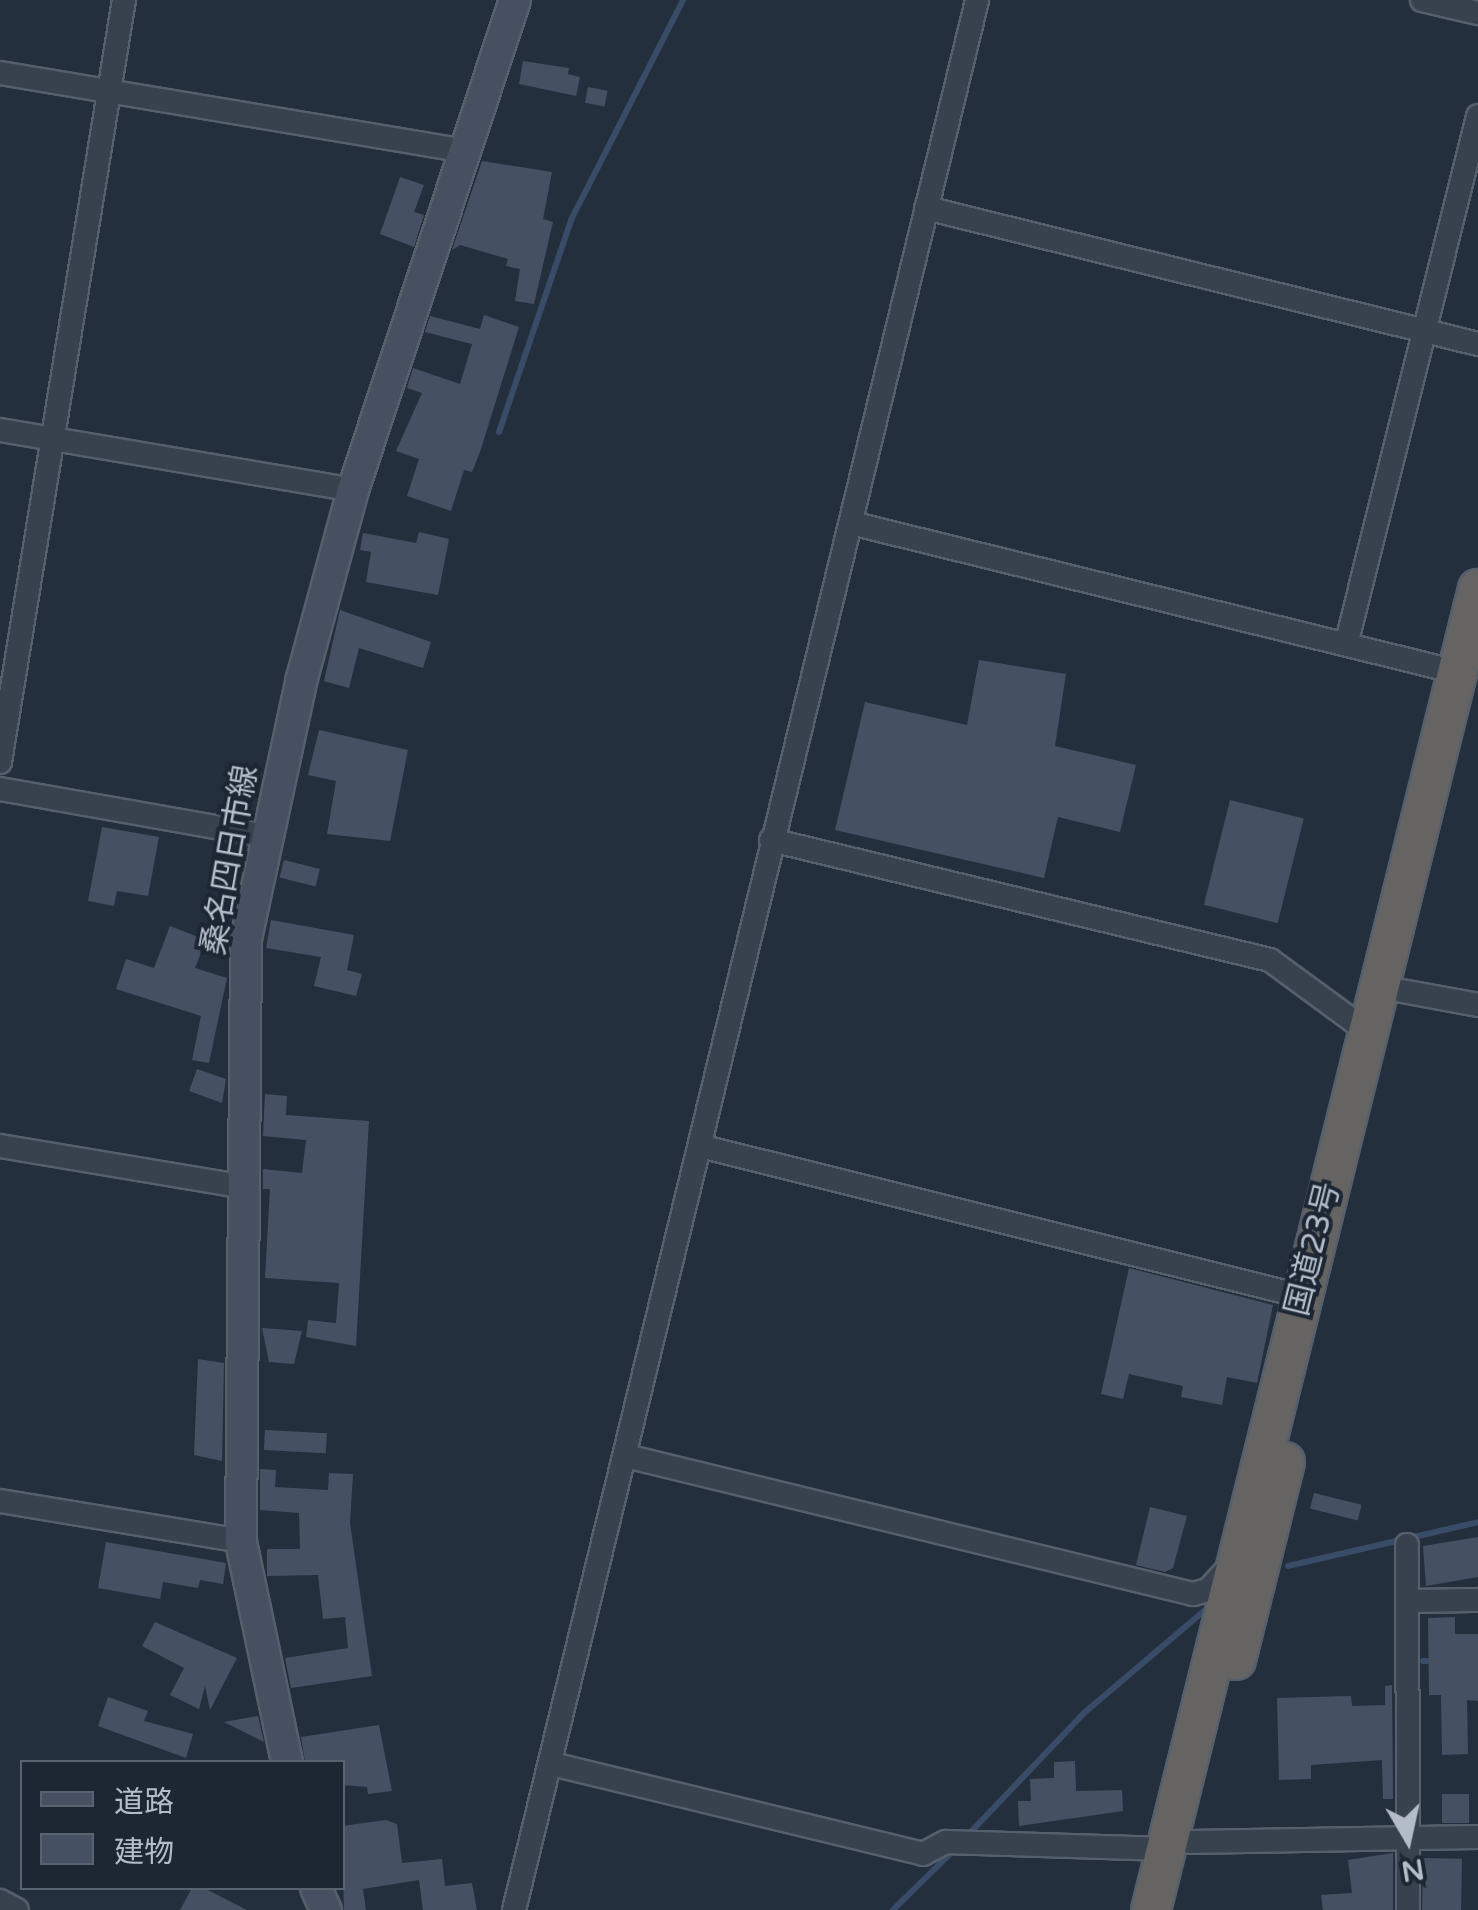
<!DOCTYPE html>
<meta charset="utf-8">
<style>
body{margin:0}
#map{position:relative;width:1478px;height:1910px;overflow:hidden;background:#242f3e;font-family:"Varela Round","Noto Sans JP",sans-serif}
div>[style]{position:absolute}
.stream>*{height:6px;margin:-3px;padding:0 3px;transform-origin:3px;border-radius:3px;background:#394c67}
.building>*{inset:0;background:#455162;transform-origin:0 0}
.roads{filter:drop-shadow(2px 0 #565f6c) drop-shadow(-2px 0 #565f6c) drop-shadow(0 2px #565f6c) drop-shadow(0 -2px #565f6c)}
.minor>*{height:22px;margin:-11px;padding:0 11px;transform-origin:11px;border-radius:11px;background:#38414e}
.secondary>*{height:30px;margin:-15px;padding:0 15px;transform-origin:15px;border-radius:15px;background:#465061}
.trunk>*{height:38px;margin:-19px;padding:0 19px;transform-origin:19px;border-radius:19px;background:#656462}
span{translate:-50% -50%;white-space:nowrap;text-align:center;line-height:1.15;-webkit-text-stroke:8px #1d2633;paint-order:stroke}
.street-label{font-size:32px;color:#b4bcc9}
.legend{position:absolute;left:20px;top:1760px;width:325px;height:130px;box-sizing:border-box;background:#1d2633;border:2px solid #59626f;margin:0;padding:12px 18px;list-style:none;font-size:30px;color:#b4bcc9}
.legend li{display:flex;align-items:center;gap:20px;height:50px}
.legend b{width:50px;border:2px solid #59626f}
.north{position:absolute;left:1358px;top:1790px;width:100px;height:100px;-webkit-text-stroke:8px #1d2633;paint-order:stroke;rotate:171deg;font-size:28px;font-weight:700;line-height:40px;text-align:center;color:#b4bcc9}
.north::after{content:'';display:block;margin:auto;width:35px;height:45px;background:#b4bcc9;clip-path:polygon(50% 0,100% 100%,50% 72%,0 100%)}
</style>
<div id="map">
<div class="stream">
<div style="left:499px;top:432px;width:226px;rotate:-71.2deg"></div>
<div style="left:572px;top:218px;width:245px;rotate:-63deg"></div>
<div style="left:1288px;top:1566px;width:195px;rotate:-13deg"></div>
<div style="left:1423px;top:1661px;width:14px"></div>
<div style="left:966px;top:1837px;width:171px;rotate:-46.4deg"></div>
<div style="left:1084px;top:1713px;width:157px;rotate:-40.4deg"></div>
<div style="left:893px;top:1910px;width:86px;rotate:-44.5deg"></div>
</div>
<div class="building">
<div style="clip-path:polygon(523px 61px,569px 68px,568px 74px,580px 77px,576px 96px,519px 84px)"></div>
<div style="left:588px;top:87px;width:20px;height:16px;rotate:11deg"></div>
<div style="clip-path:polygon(482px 161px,552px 172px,543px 219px,553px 222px,534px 304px,515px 301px,520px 269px,506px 266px,508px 259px,460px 245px,452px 250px)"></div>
<div style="clip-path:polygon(400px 177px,424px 185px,414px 212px,424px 215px,414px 247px,380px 234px)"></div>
<div style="clip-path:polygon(484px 315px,519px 327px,480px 452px,472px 472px,464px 470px,451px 511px,407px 496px,419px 459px,396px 451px,422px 393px,407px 388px,413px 368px,460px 384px,472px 344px,425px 332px,430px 316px,480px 329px)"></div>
<div style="clip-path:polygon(419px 532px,449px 539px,438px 595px,366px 582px,371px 552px,360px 550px,363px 533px,416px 543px)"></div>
<div style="clip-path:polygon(340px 610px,431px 642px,423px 668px,359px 648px,349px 688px,324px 681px)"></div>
<div style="clip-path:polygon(979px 660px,1066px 674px,1055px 746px,1136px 765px,1120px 832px,1058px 817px,1044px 878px,835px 830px,865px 702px,967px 725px)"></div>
<div style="clip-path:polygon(319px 730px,408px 750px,390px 841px,327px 834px,336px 781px,308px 775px)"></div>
<div style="left:1230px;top:800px;width:76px;height:108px;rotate:14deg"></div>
<div style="clip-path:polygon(102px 827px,159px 837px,148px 896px,117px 891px,114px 906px,88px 901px)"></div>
<div style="left:284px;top:860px;width:37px;height:18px;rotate:14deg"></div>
<div style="clip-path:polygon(271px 920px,354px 935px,347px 970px,362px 974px,356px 996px,314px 986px,321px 957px,266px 948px)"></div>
<div style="clip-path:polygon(170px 926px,206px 940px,195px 968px,227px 978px,209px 1063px,192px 1060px,201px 1016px,116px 989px,126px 959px,154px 968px)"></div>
<div style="clip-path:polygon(197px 1069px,226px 1079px,222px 1103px,189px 1091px)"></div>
<div style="clip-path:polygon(265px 1094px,287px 1096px,286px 1115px,369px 1121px,356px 1346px,306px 1337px,308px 1320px,336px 1323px,339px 1283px,265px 1278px,270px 1189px,263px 1189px,263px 1169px,302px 1173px,306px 1140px,263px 1136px)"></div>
<div style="clip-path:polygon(1129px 1268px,1273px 1305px,1257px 1383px,1227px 1377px,1222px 1405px,1181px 1397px,1183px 1386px,1129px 1374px,1123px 1399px,1101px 1394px)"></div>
<div style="clip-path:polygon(262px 1328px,302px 1331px,294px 1364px,269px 1362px)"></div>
<div style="clip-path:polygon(198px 1359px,224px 1363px,222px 1461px,194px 1455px)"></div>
<div style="left:265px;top:1430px;width:62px;height:20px;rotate:3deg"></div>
<div style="clip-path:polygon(260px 1469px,276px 1470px,275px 1487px,328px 1490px,329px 1473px,353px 1474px,350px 1523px,372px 1676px,291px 1688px,285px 1658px,348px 1648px,345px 1617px,323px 1619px,318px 1575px,267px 1576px,267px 1549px,300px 1549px,299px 1513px,260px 1510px)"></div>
<div style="left:1314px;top:1493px;width:49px;height:16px;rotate:14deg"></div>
<div style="clip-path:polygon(1150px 1507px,1187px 1516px,1173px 1568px,1165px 1572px,1136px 1565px)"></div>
<div style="clip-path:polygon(1478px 1537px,1478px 1577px,1426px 1586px,1423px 1546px)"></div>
<div style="clip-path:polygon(106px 1542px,226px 1563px,223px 1584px,200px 1580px,198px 1588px,163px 1582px,160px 1599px,98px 1588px)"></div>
<div style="clip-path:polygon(1455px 1617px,1455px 1634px,1478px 1634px,1478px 1701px,1467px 1700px,1468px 1754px,1442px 1755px,1441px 1695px,1429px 1695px,1428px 1618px)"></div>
<div style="clip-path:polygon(155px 1622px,237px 1658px,210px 1710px,205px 1686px,199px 1709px,170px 1695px,184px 1668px,142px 1646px)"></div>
<div style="clip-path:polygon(1392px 1685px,1393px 1799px,1383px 1799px,1382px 1760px,1311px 1765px,1311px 1779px,1279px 1780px,1277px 1698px,1351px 1696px,1352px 1706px,1385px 1705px,1385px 1686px)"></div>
<div style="clip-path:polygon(108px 1697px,148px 1711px,144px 1721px,193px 1734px,186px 1758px,98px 1726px)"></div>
<div style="clip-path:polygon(258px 1716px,264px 1742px,224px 1722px)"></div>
<div style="clip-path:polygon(379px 1725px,392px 1791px,368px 1794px,367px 1787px,342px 1785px,342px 1762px,305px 1762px,301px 1737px)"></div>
<div style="clip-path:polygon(1075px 1761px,1076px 1791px,1122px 1790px,1123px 1811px,1019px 1826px,1018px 1801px,1031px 1801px,1030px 1779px,1054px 1778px,1054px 1762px)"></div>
<div style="left:1442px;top:1794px;width:27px;height:29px"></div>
<div style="clip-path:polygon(386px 1820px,397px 1824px,402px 1863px,442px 1859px,445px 1886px,472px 1883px,477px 1910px,423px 1910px,419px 1880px,363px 1889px,366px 1910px,344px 1910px,342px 1826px)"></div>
<div style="clip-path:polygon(1393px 1853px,1393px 1910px,1323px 1910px,1321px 1895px,1352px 1893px,1348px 1860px)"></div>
<div style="left:1423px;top:1858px;width:39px;height:52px;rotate:1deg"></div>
<div style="clip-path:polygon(192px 1888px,204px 1888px,247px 1910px,180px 1910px)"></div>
</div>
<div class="roads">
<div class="minor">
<div style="left:1422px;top:0;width:57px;rotate:13.1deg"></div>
<div style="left:0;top:73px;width:468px;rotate:9.5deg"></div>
<div style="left:926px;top:208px;width:569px;rotate:13.84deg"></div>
<div style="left:0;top:430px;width:358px;rotate:9.6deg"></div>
<div style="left:851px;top:523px;width:624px;rotate:13.81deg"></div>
<div style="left:1347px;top:641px;width:541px;rotate:-75.99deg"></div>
<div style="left:0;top:762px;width:772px;rotate:-80.76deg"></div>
<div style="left:0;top:789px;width:270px;rotate:10deg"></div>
<div style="left:771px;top:840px;width:513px;rotate:13.52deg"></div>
<div style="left:1270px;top:960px;width:122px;rotate:36.3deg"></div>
<div style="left:1402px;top:991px;width:77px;rotate:10.4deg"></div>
<div style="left:0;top:1146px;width:243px;rotate:9.5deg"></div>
<div style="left:700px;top:1146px;width:619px;rotate:14.01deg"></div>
<div style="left:626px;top:1456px;width:584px;rotate:13.68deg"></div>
<div style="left:1193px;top:1594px;width:16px;rotate:-15deg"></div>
<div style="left:1208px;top:1590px;width:33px;rotate:-47deg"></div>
<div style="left:0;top:1501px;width:244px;rotate:9.4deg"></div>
<div style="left:1407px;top:1545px;width:365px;rotate:89.8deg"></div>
<div style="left:1407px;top:1601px;width:71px;rotate:-0.8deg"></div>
<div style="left:552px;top:1764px;width:382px;rotate:13.6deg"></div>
<div style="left:923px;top:1854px;width:26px;rotate:-28deg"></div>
<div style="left:946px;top:1842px;width:220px;rotate:1.8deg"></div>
<div style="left:1190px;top:1842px;width:288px;rotate:-1deg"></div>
<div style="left:0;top:1901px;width:19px;rotate:28deg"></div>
<div style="left:514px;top:1910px;width:1965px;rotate:-76.37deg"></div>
</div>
<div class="secondary">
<div style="left:287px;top:1762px;width:226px;rotate:-101.8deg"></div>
<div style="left:241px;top:1541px;width:602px;rotate:-89.52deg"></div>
<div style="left:246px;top:939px;width:267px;rotate:-77.9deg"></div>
<div style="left:302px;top:678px;width:195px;rotate:-74.8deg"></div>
<div style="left:353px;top:490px;width:516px;rotate:-71.71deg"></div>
<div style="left:316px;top:1888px;width:24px;rotate:66deg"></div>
</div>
<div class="trunk">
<div style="left:1236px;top:1660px;width:204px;rotate:-76.1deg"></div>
<div style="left:1151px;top:1910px;width:1361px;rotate:-76.1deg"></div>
</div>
</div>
<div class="street-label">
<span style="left:230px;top:860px;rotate:-80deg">桑名四日市線</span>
<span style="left:1313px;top:1249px;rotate:-76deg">国道23号</span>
</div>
<ul class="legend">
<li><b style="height:12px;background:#465061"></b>道路</li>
<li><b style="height:28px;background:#455162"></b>建物</li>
</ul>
<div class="north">N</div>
</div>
